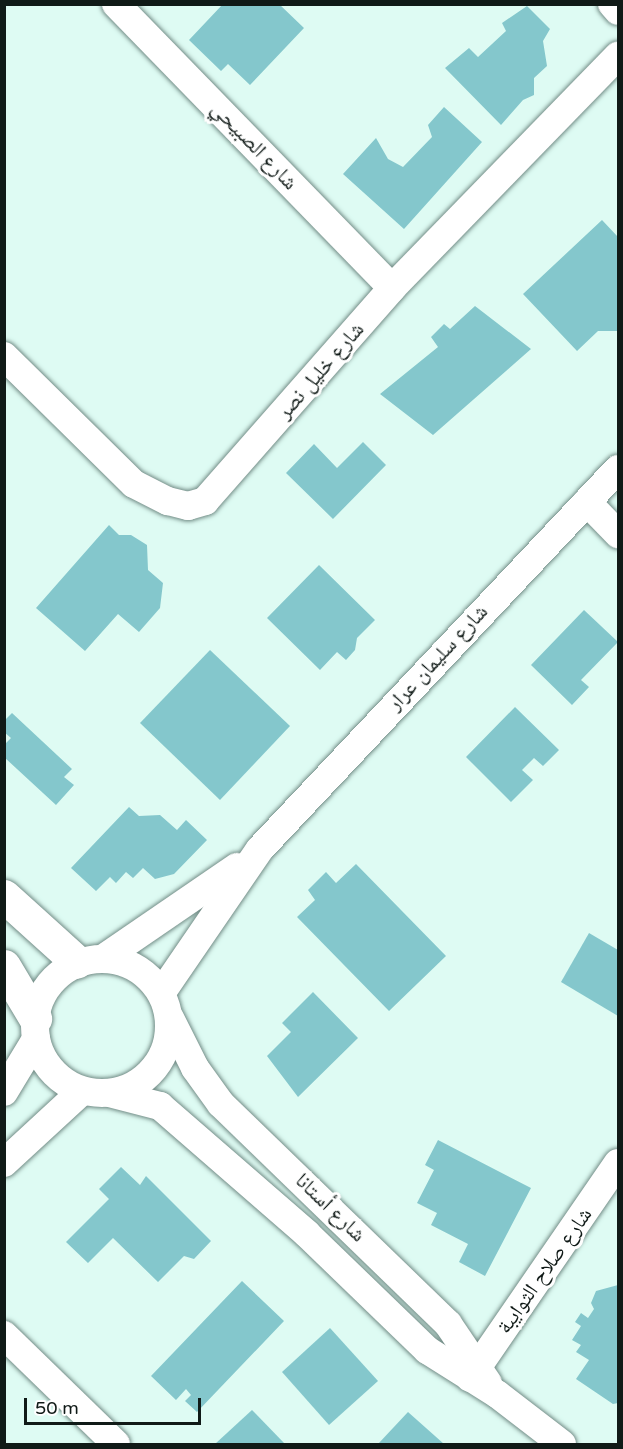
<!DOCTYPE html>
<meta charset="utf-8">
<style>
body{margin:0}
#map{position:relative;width:623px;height:1449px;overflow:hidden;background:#defbf3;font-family:"Varela Round","Noto Naskh Arabic",sans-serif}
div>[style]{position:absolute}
.building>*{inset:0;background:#84c7cc}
.roads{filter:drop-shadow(0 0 2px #738d87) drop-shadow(0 0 2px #738d87)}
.street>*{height:28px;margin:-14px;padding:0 14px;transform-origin:14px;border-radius:14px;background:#fff}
.street>.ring{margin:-14px;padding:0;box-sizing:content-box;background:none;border:28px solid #fff;border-radius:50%}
.secondary>*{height:33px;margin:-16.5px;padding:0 16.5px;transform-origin:16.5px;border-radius:16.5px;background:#fff}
span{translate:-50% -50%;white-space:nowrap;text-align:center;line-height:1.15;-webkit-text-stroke:6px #fff;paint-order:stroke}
.street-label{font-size:21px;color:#101a17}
.frame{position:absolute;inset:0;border:6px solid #101a17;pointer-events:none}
.scale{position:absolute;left:24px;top:1398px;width:177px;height:27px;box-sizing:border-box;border:3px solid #101a17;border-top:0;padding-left:8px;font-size:18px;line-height:21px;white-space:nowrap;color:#101a17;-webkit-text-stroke:4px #fff;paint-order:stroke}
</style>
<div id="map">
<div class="building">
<i style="clip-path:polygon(223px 4px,279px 4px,304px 28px,250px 85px,228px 64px,221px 71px,189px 40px)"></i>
<i style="clip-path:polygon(527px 6px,550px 29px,543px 41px,547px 66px,534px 78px,534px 95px,523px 100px,501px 125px,445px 68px,469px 48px,478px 57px,506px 31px,502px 23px)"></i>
<i style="clip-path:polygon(444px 107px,482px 142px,404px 229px,343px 174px,376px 138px,388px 159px,403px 167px,432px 137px,428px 125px)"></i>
<i style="clip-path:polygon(602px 220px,618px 237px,618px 331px,598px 331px,577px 351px,523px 294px)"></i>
<i style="clip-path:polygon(475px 306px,531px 349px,433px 435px,380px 394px,438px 347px,431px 337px,444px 324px,450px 329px)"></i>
<i style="clip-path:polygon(363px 442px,386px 465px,333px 519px,286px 473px,314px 444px,337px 468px)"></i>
<i style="clip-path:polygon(109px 525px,119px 535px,131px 535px,147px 545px,148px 570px,163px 583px,160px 608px,139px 632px,118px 614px,85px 651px,36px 608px)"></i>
<i style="clip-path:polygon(319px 565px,375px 620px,357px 638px,355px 650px,346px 660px,337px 652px,320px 670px,267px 618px)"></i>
<i style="clip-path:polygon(584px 610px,618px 642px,581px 680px,589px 687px,572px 705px,531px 665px)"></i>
<i style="clip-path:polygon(210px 650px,290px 726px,220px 800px,140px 723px)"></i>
<i style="clip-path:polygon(515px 707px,559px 750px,543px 766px,534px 758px,522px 770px,533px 780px,511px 802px,466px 757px)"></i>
<i style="clip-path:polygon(12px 713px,72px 769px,64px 777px,74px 785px,56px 805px,4px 757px,4px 745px,11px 738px,4px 732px,4px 721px)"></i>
<i style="clip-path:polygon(129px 807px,139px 816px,160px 815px,177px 830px,186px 820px,207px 840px,174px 874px,155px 879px,143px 868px,133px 878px,126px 872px,116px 883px,110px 877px,96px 891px,71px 868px)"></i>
<i style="clip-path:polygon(356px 864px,446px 956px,389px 1011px,297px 917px,315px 900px,308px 890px,326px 872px,336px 883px)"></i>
<i style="clip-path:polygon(589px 933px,618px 950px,618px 1016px,561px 982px)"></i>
<i style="clip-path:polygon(313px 992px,358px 1038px,298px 1097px,267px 1056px,291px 1032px,282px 1023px)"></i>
<i style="clip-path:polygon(438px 1140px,531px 1188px,485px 1276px,459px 1262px,468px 1244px,431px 1225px,437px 1213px,417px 1203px,434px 1170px,425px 1165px)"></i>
<i style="clip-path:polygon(121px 1167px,140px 1185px,146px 1176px,211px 1241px,194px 1259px,184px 1256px,158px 1282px,113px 1238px,88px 1263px,66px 1242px,109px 1199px,99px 1189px)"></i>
<i style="clip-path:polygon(242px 1281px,284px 1321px,197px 1412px,185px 1401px,191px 1395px,186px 1389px,176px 1400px,151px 1376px)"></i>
<i style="clip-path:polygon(618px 1285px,618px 1403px,613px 1404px,576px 1379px,589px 1360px,576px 1352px,581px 1345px,572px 1340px,581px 1326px,575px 1322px,581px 1313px,588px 1318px,594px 1309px,591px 1303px,596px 1291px)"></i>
<i style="clip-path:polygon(330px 1328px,378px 1381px,329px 1425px,282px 1372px)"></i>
<i style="clip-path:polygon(252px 1410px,285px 1444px,215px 1444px)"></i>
<i style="clip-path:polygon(408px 1412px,444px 1444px,378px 1444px)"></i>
</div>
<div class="roads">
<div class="street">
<i style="left:116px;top:4px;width:396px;rotate:45.8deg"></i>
<i style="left:612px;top:4px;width:9px;rotate:49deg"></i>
<i style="left:4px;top:356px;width:182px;rotate:44.6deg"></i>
<i style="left:134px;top:484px;width:38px;rotate:27deg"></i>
<i style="left:168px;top:501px;width:21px;rotate:14deg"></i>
<i style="left:188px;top:506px;width:18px;rotate:-16deg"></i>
<i style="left:205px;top:501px;width:283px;rotate:-48.7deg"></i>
<i style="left:392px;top:288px;width:324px;rotate:-45.8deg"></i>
<i style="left:587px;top:502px;width:45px;rotate:45.9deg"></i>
<i style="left:104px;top:958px;width:161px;rotate:-34.4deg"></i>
<i class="ring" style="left:35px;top:959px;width:106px;height:106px"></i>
<i style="left:162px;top:992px;width:173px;rotate:-55.6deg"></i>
<i style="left:260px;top:849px;width:522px;rotate:-46.71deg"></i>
<i style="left:170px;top:1018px;width:56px;rotate:63.4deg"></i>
<i style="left:195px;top:1068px;width:44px;rotate:54.2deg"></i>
<i style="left:221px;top:1104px;width:316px;rotate:44.1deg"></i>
<i style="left:448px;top:1324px;width:71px;rotate:55.9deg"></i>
<i style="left:4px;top:1092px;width:62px;rotate:-58.9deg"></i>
<i style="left:109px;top:1093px;width:53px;rotate:14.3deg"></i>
<i style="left:160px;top:1106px;width:195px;rotate:41deg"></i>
<i style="left:307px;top:1234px;width:167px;rotate:44deg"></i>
<i style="left:427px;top:1350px;width:83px;rotate:32.2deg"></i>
<i style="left:497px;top:1394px;width:82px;rotate:37.6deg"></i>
<i style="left:4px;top:1163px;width:106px;rotate:-42.7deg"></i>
<i style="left:4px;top:1335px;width:156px;rotate:44.2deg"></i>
<i style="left:470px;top:1378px;width:261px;rotate:-55.5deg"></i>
</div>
<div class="secondary">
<i style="left:4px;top:896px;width:98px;rotate:42.1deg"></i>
<i style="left:4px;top:966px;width:61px;rotate:59.2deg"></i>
</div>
</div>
<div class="street-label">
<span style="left:254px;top:146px;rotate:46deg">شارع الصبيحي</span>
<span style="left:321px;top:371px;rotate:-49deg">شارع خليل نصر</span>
<span style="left:438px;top:658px;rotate:-47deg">شارع سليمان عرار</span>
<span style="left:330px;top:1208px;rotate:44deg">شارع أستانا</span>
<span style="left:545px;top:1271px;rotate:-55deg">شارع صلاح الثوايبة</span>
</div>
<div class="frame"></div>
<div class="scale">50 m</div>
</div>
